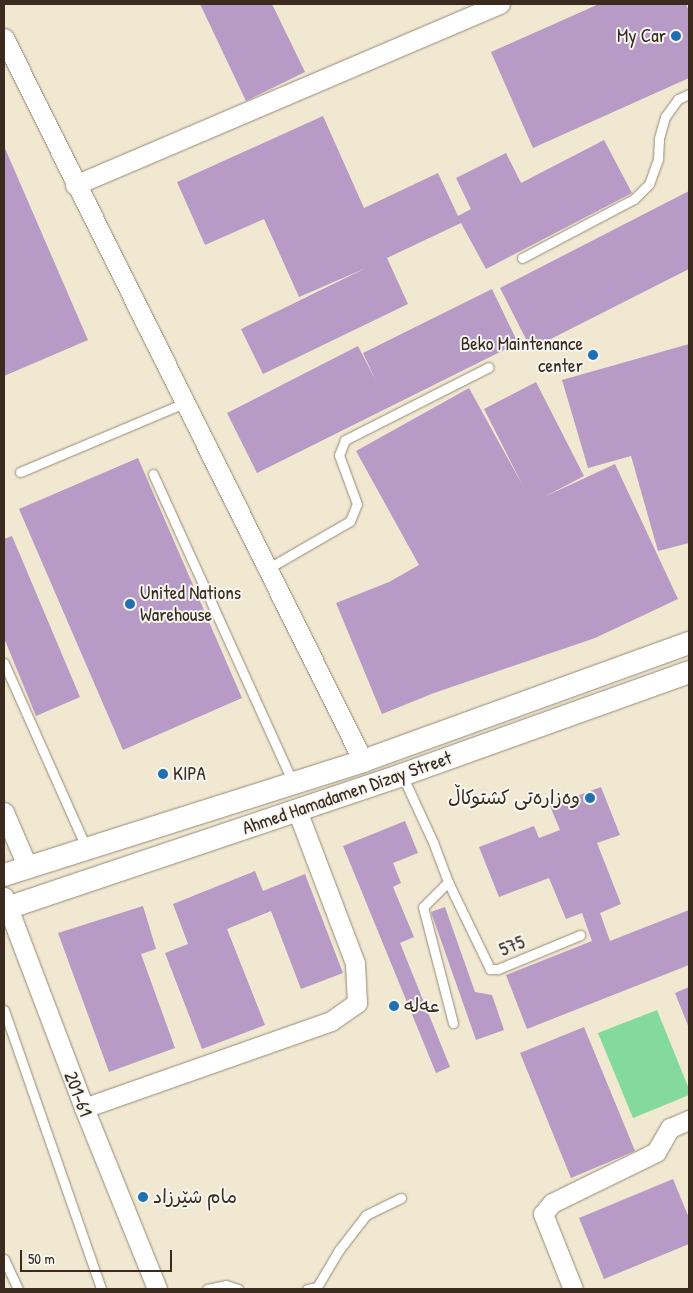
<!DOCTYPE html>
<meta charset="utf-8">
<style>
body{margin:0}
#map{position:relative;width:693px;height:1293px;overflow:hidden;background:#f0e8d1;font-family:"Patrick Hand","Playpen Sans Arabic",sans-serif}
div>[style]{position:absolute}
.green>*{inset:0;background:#84d99c}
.building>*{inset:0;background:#b79bc6}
.roads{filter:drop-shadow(0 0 1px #968978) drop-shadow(0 0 1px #968978)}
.service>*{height:9px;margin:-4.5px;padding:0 4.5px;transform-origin:4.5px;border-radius:4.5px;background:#fff}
.minor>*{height:19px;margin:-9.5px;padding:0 9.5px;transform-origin:9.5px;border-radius:9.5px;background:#fff}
.tertiary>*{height:22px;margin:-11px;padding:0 11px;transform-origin:11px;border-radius:11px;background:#fff}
.dots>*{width:14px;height:14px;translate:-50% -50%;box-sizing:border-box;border:2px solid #f6f6f2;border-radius:50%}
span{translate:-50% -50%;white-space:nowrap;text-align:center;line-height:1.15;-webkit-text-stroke:4px #f6f6f2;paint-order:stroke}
.poi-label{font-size:19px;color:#3b2a1e}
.right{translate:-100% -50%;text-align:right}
.left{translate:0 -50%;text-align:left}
.street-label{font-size:19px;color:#3b2a1e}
.frame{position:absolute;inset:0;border:5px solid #3b2a1e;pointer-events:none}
.scale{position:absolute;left:20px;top:1250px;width:152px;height:22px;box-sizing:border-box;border:2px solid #3b2a1e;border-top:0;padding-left:6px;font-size:15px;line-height:18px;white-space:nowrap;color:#3b2a1e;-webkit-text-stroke:4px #f6f6f2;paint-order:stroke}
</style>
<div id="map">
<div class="green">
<i style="clip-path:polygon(657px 1010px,689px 1089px,689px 1095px,633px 1118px,598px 1033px)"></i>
</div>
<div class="building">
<i style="clip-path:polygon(200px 4px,272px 4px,305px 72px,246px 101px)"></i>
<i style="clip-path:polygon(599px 4px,686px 4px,689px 11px,689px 78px,533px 148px,491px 52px)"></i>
<i style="clip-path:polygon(323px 116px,364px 208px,438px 173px,458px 216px,471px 209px,456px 178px,506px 153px,521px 183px,604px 140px,632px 193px,486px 269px,461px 223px,387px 258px,408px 304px,263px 374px,241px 329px,366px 268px,299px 297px,264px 219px,205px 245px,177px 182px)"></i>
<i style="clip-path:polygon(4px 146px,88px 340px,4px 376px)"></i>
<i style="clip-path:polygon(689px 191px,689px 269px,531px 349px,500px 288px)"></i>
<i style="clip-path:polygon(492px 289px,518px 343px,257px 473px,227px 413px,358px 346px,376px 381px,363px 353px)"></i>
<i style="clip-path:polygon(689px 344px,689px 543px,658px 551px,631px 456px,588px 468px,562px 380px)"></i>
<i style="clip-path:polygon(536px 382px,584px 476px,544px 497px,615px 464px,678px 599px,595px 638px,434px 693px,382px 714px,336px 603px,389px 582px,419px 565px,356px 451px,469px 388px,523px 486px,484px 409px)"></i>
<i style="clip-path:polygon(138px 458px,242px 698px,123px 750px,19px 509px)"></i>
<i style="clip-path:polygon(12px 536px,80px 697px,36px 716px,4px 638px,4px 539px)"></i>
<i style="clip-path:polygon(601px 787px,620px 835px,597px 843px,621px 904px,600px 913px,610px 941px,689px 910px,689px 965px,527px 1029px,506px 975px,592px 941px,582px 913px,566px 919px,549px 878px,499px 897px,479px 847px,534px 826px,539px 838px,560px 830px,550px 806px)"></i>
<i style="clip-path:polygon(405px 821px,418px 853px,393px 863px,401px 883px,393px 887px,414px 937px,400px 943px,450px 1067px,436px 1073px,343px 846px)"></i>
<i style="clip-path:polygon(255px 871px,263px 891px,305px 874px,343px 973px,301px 989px,271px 911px,227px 929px,265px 1025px,202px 1049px,165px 953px,188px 944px,173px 904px)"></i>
<i style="clip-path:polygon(143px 906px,156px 949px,141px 954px,175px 1048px,109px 1072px,58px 933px)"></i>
<i style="clip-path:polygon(445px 907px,475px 992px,492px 995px,504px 1030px,476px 1040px,431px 912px)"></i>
<i style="clip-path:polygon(689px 987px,689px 1028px,675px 993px)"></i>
<i style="clip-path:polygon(584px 1027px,635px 1151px,571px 1178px,520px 1053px)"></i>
<i style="clip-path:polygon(673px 1179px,689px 1218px,689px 1244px,604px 1279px,579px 1218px)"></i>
</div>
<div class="roads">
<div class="service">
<i style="left:522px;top:258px;width:127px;rotate:-27.8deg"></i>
<i style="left:634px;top:199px;width:21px;rotate:-45deg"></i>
<i style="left:649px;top:184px;width:27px;rotate:-70deg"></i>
<i style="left:658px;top:159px;width:21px;rotate:-87deg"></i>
<i style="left:659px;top:138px;width:22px;rotate:-74deg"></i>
<i style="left:665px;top:117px;width:22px;rotate:-54deg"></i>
<i style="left:678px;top:99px;width:12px;rotate:-24deg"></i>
<i style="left:20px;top:472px;width:178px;rotate:-22.8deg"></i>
<i style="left:153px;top:474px;width:339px;rotate:65.6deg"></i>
<i style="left:267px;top:569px;width:96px;rotate:-30deg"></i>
<i style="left:350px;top:521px;width:18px;rotate:-68deg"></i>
<i style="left:357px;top:504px;width:52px;rotate:-110.2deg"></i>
<i style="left:339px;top:455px;width:16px;rotate:-68deg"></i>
<i style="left:345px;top:440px;width:161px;rotate:-26.9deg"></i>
<i style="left:4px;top:663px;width:204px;rotate:66deg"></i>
<i style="left:402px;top:775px;width:74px;rotate:65.2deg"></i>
<i style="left:433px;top:842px;width:43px;rotate:69.4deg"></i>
<i style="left:448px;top:882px;width:35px;rotate:135deg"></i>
<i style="left:423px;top:907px;width:120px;rotate:75.5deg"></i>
<i style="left:448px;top:882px;width:97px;rotate:64.2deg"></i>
<i style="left:490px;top:969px;width:8px"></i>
<i style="left:498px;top:969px;width:89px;rotate:-22.5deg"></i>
<i style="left:4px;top:1010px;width:295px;rotate:70.8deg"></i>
<i style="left:4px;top:1259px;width:33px;rotate:65deg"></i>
<i style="left:207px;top:1289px;width:19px;rotate:-12deg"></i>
<i style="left:226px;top:1285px;width:13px;rotate:18deg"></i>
<i style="left:307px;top:1289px;width:10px;rotate:-11deg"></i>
<i style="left:317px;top:1287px;width:43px;rotate:-59.3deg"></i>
<i style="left:339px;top:1250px;width:44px;rotate:-52.4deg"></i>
<i style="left:366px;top:1215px;width:39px;rotate:-26deg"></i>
</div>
<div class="minor">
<i style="left:4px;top:38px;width:807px;rotate:63.59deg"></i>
<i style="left:75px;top:185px;width:462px;rotate:-23.1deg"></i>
<i style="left:4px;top:812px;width:61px;rotate:66.8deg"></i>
<i style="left:4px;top:897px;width:226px;rotate:69.2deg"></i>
<i style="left:84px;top:1108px;width:195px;rotate:68deg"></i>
<i style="left:84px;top:1108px;width:262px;rotate:-19.4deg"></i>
<i style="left:331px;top:1021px;width:32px;rotate:-35deg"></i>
<i style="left:357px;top:1003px;width:40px;rotate:-92.9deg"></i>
<i style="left:355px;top:963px;width:164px;rotate:-110.8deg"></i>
<i style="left:573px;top:1289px;width:81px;rotate:-111.8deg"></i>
<i style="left:543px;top:1214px;width:14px;rotate:-51deg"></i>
<i style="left:552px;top:1203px;width:116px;rotate:-26.1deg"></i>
<i style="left:656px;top:1152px;width:28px;rotate:-60deg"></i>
<i style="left:670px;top:1128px;width:21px;rotate:-23deg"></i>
</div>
<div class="tertiary">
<i style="left:4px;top:875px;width:377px;rotate:-17.6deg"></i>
<i style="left:363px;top:761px;width:347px;rotate:-19.9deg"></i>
<i style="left:4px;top:909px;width:420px;rotate:-18.6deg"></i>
<i style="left:402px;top:775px;width:305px;rotate:-19.7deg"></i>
</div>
</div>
<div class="dots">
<i style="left:676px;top:36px;background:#1f6fb2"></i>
<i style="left:593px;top:355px;background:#1f6fb2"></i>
<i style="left:130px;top:604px;background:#1f6fb2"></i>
<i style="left:163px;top:774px;background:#1f6fb2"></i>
<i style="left:590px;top:798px;background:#1f6fb2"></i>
<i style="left:394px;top:1006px;background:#1f6fb2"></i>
<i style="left:143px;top:1197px;background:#1f6fb2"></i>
</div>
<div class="poi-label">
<span class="right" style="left:666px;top:36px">My Car</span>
<span class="right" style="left:583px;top:355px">Beko Maintenance<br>center</span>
<span class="left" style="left:140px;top:604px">United Nations<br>Warehouse</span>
<span class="left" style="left:173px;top:774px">KIPA</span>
<span class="right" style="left:580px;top:798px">وەزارەتی کشتوکاڵ</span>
<span class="left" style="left:404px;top:1006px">عەلە</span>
<span class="left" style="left:153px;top:1197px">مام شێرزاد</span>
</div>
<div class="street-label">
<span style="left:347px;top:793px;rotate:-19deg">Ahmed Hamadamen Dizay Street</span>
<span style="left:512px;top:946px;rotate:-22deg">575</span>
<span style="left:78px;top:1094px;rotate:69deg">201-61</span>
</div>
<div class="frame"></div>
<div class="scale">50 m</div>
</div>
